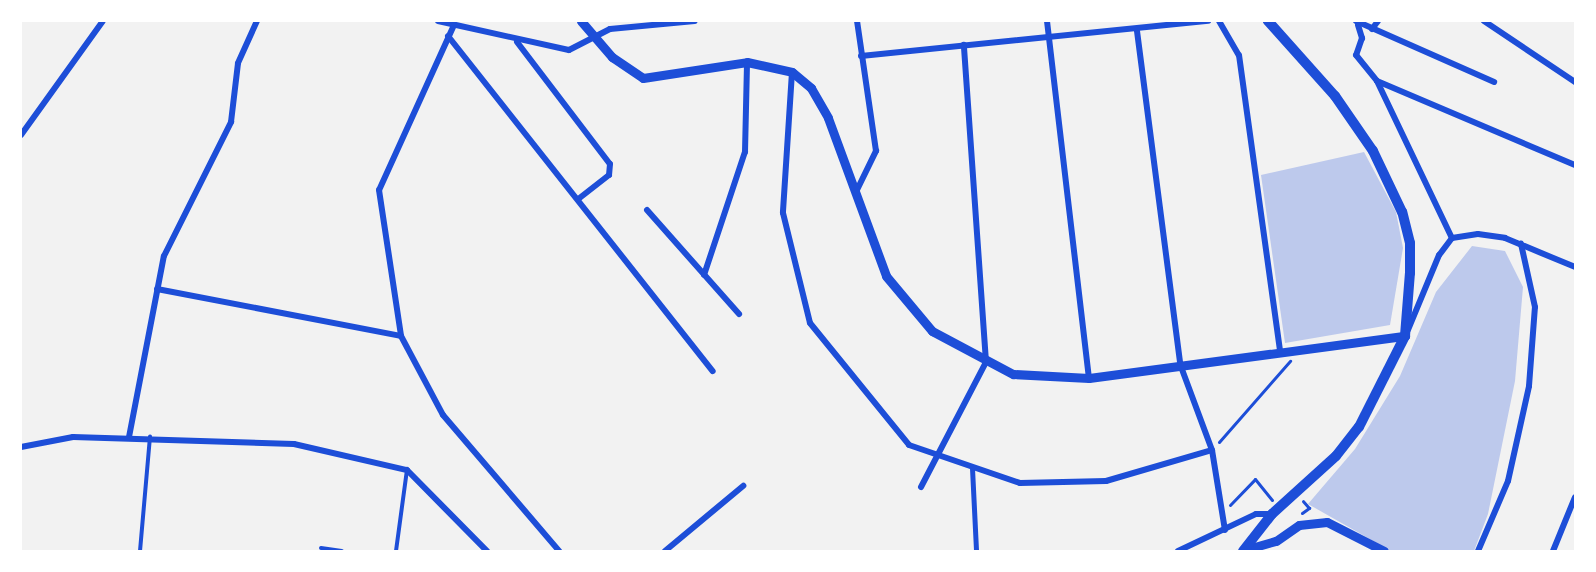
<!DOCTYPE html>
<style>
body{margin:0}
#map{position:relative;width:1596px;height:572px;overflow:hidden;background:#f2f2f2;font-family:"Fira Sans",sans-serif}
div>[style]{position:absolute}
.building>*{inset:0;background:#bdc9ec}
.path>*{height:3px;margin:-1.5px;padding:0 1.5px;transform-origin:1.5px;border-radius:1.5px;background:#1d4ed8}
.service>*{height:4px;margin:-2px;padding:0 2px;transform-origin:2px;border-radius:2px;background:#1d4ed8}
.pedestrian>*{height:5px;margin:-2.5px;padding:0 2.5px;transform-origin:2.5px;border-radius:2.5px;background:#1d4ed8}
.minor>*{height:6px;margin:-3px;padding:0 3px;transform-origin:3px;border-radius:3px;background:#1d4ed8}
.tertiary>*{height:9px;margin:-4.5px;padding:0 4.5px;transform-origin:4.5px;border-radius:4.5px;background:#1d4ed8}
.secondary>*{height:10px;margin:-5px;padding:0 5px;transform-origin:5px;border-radius:5px;background:#1d4ed8}
span{translate:-50% -50%;white-space:nowrap;text-align:center;line-height:1.15;-webkit-text-stroke:4.5px #fff;paint-order:stroke}
.frame{position:absolute;inset:0;border:22px solid #fff;pointer-events:none}
</style>
<div id="map">
<div class="building">
<i style="clip-path:polygon(1364px 152px,1396px 212px,1403px 248px,1390px 325px,1285px 343px,1261px 175px)"></i>
<i style="clip-path:polygon(1472px 246px,1505px 251px,1523px 287px,1515px 381px,1488px 514px,1474px 551px,1391px 551px,1308px 504px,1355px 449px,1400px 376px,1436px 292px)"></i>
</div>
<div class="path">
<i style="left:1219px;top:442px;width:108px;rotate:-48.8deg"></i>
<i style="left:1230px;top:505px;width:36px;rotate:-46deg"></i>
<i style="left:1255px;top:479px;width:27px;rotate:51deg"></i>
<i style="left:1302px;top:513px;width:9px;rotate:-36deg"></i>
<i style="left:1309px;top:508px;width:9px;rotate:-131deg"></i>
</div>
<div class="service">
<i style="left:321px;top:548px;width:21px;rotate:8deg"></i>
<i style="left:140px;top:551px;width:115px;rotate:-85deg"></i>
<i style="left:396px;top:551px;width:82px;rotate:-82.3deg"></i>
</div>
<div class="pedestrian">
<i style="left:972px;top:468px;width:83px;rotate:87.2deg"></i>
</div>
<div class="minor">
<i style="left:438px;top:21px;width:134px;rotate:12.5deg"></i>
<i style="left:569px;top:50px;width:46px;rotate:-27.1deg"></i>
<i style="left:610px;top:29px;width:85px;rotate:-5.4deg"></i>
<i style="left:1047px;top:21px;width:359px;rotate:83.3deg"></i>
<i style="left:1219px;top:21px;width:39px;rotate:60deg"></i>
<i style="left:1239px;top:55px;width:299px;rotate:82.1deg"></i>
<i style="left:1356px;top:21px;width:151px;rotate:23.8deg"></i>
<i style="left:1484px;top:21px;width:110px;rotate:33.8deg"></i>
<i style="left:454px;top:25px;width:181px;rotate:114.4deg"></i>
<i style="left:379px;top:190px;width:148px;rotate:81.4deg"></i>
<i style="left:401px;top:336px;width:89px;rotate:62deg"></i>
<i style="left:443px;top:415px;width:179px;rotate:49.5deg"></i>
<i style="left:1358px;top:25px;width:14px;rotate:73deg"></i>
<i style="left:1362px;top:38px;width:18px;rotate:109deg"></i>
<i style="left:1356px;top:55px;width:33px;rotate:51deg"></i>
<i style="left:1377px;top:81px;width:215px;rotate:23deg"></i>
<i style="left:1372px;top:29px;width:10px;rotate:-53deg"></i>
<i style="left:1137px;top:31px;width:336px;rotate:82.6deg"></i>
<i style="left:1180px;top:364px;width:92px;rotate:69.6deg"></i>
<i style="left:1212px;top:450px;width:81px;rotate:80.8deg"></i>
<i style="left:448px;top:36px;width:427px;rotate:51.7deg"></i>
<i style="left:517px;top:42px;width:153px;rotate:52.7deg"></i>
<i style="left:610px;top:164px;width:11px;rotate:95deg"></i>
<i style="left:609px;top:175px;width:39px;rotate:142deg"></i>
<i style="left:861px;top:56px;width:349px;rotate:-5.8deg"></i>
<i style="left:792px;top:72px;width:141px;rotate:93.7deg"></i>
<i style="left:783px;top:213px;width:113px;rotate:76.2deg"></i>
<i style="left:810px;top:323px;width:157px;rotate:50.9deg"></i>
<i style="left:909px;top:445px;width:117px;rotate:18.9deg"></i>
<i style="left:1020px;top:483px;width:86px;rotate:-1.3deg"></i>
<i style="left:1106px;top:481px;width:110px;rotate:-16.3deg"></i>
<i style="left:1377px;top:81px;width:174px;rotate:64.5deg"></i>
<i style="left:1452px;top:238px;width:21px;rotate:127deg"></i>
<i style="left:1439px;top:255px;width:81px;rotate:112.5deg"></i>
<i style="left:21px;top:135px;width:140px;rotate:-54.3deg"></i>
<i style="left:856px;top:192px;width:46px;rotate:-64deg"></i>
<i style="left:876px;top:151px;width:131px;rotate:-98.3deg"></i>
<i style="left:647px;top:210px;width:139px;rotate:48.5deg"></i>
<i style="left:1452px;top:238px;width:26px;rotate:-9deg"></i>
<i style="left:1478px;top:234px;width:27px;rotate:8deg"></i>
<i style="left:1505px;top:238px;width:76px;rotate:22.5deg"></i>
<i style="left:704px;top:275px;width:130px;rotate:-71.6deg"></i>
<i style="left:745px;top:152px;width:90px;rotate:-88.7deg"></i>
<i style="left:157px;top:289px;width:248px;rotate:10.9deg"></i>
<i style="left:129px;top:437px;width:184px;rotate:-79.1deg"></i>
<i style="left:164px;top:256px;width:150px;rotate:-63.4deg"></i>
<i style="left:231px;top:122px;width:59px;rotate:-83.2deg"></i>
<i style="left:238px;top:63px;width:46px;rotate:-65.7deg"></i>
<i style="left:21px;top:447px;width:53px;rotate:-10.9deg"></i>
<i style="left:73px;top:437px;width:221px;rotate:1.8deg"></i>
<i style="left:294px;top:444px;width:116px;rotate:13deg"></i>
<i style="left:407px;top:470px;width:114px;rotate:45.4deg"></i>
<i style="left:921px;top:487px;width:141px;rotate:-62.5deg"></i>
<i style="left:986px;top:362px;width:318px;rotate:-94deg"></i>
<i style="left:665px;top:551px;width:102px;rotate:-39.8deg"></i>
<i style="left:1178px;top:551px;width:86px;rotate:-25.4deg"></i>
<i style="left:1256px;top:514px;width:16px"></i>
<i style="left:1478px;top:551px;width:76px;rotate:-66.8deg"></i>
<i style="left:1508px;top:481px;width:97px;rotate:-77.5deg"></i>
<i style="left:1529px;top:386px;width:79px;rotate:-85.7deg"></i>
<i style="left:1535px;top:307px;width:65px;rotate:-102.5deg"></i>
<i style="left:1553px;top:551px;width:58px;rotate:-67.8deg"></i>
</div>
<div class="tertiary">
<i style="left:581px;top:21px;width:48px;rotate:49.3deg"></i>
<i style="left:612px;top:57px;width:37px;rotate:34deg"></i>
<i style="left:643px;top:78px;width:105px;rotate:-8.7deg"></i>
<i style="left:747px;top:62px;width:46px;rotate:12.5deg"></i>
<i style="left:792px;top:72px;width:25px;rotate:40deg"></i>
<i style="left:811px;top:88px;width:34px;rotate:60deg"></i>
<i style="left:828px;top:118px;width:168px;rotate:69.8deg"></i>
<i style="left:886px;top:276px;width:72px;rotate:50.1deg"></i>
<i style="left:932px;top:331px;width:92px;rotate:28deg"></i>
<i style="left:1013px;top:374px;width:76px;rotate:3deg"></i>
<i style="left:1089px;top:378px;width:319px;rotate:-7.6deg"></i>
<i style="left:1244px;top:550px;width:33px;rotate:-16deg"></i>
<i style="left:1276px;top:541px;width:28px;rotate:-35deg"></i>
<i style="left:1299px;top:525px;width:28px;rotate:-6deg"></i>
<i style="left:1327px;top:522px;width:64px;rotate:27deg"></i>
</div>
<div class="secondary">
<i style="left:1243px;top:551px;width:47px;rotate:-51.9deg"></i>
<i style="left:1272px;top:514px;width:86px;rotate:-42.2deg"></i>
<i style="left:1336px;top:456px;width:37px;rotate:-52deg"></i>
<i style="left:1359px;top:427px;width:102px;rotate:-63.2deg"></i>
<i style="left:1405px;top:336px;width:63px;rotate:-85.5deg"></i>
<i style="left:1410px;top:273px;width:30px;rotate:-90deg"></i>
<i style="left:1410px;top:243px;width:32px;rotate:-104deg"></i>
<i style="left:1402px;top:212px;width:68px;rotate:-115.4deg"></i>
<i style="left:1373px;top:151px;width:67px;rotate:-124.6deg"></i>
<i style="left:1335px;top:96px;width:101px;rotate:-131.8deg"></i>
</div>
<div class="frame"></div>
</div>
